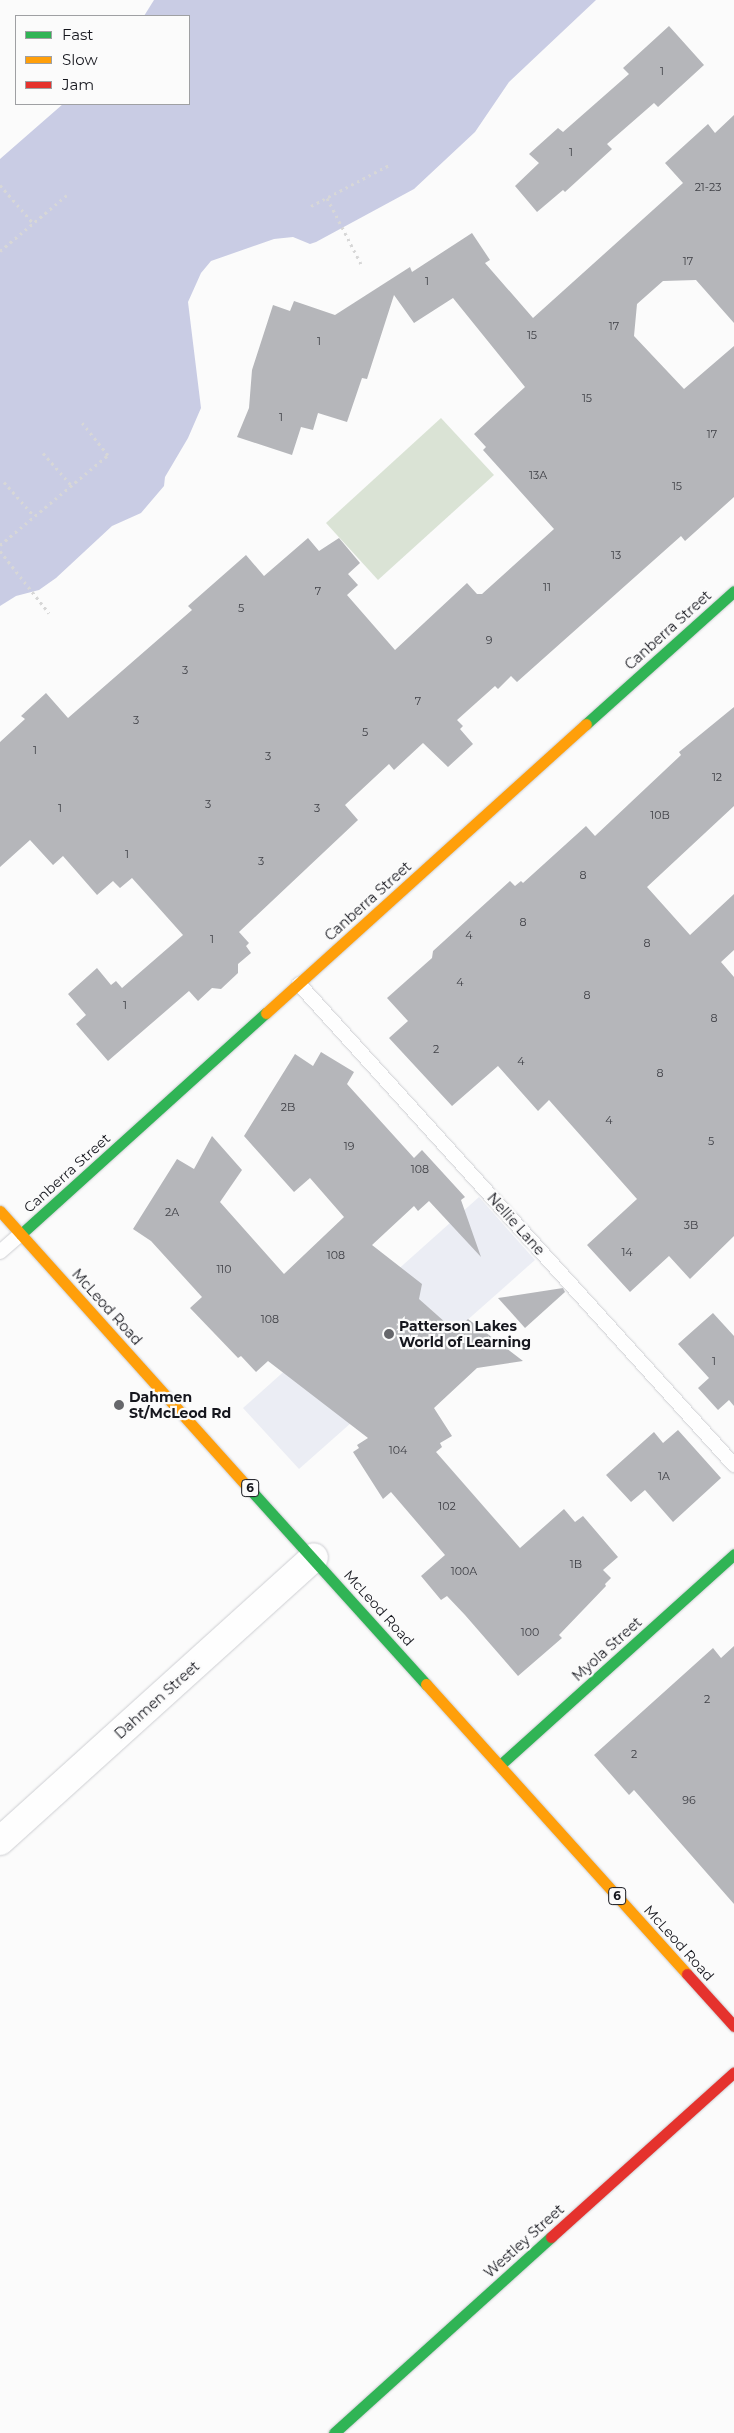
<!DOCTYPE html>
<style>
body{margin:0}
#map{position:relative;width:734px;height:2433px;overflow:hidden;background:#fbfbfb;font-family:Montserrat,sans-serif}
div>[style]{position:absolute}
.built>*{inset:0;background:#ebedf4}
.green>*{inset:0;background:#dae3d5}
.water>*{inset:0;background:#c9cce4}
.building>*{inset:0;background:#b5b6ba}
.path>*{height:3px;margin-top:-1.5px;transform-origin:0;background:repeating-linear-gradient(90deg,#d7d7d7 0 2.5px,transparent 0 6.5px)}
.roads{filter:drop-shadow(0 0 1px #cdced2) drop-shadow(0 0 1px #cdced2)}
.lane>*{height:14px;margin:-7px;padding:0 7px;transform-origin:7px;border-radius:7px;background:#fefefe}
.street>*{height:28px;margin:-14px;padding:0 14px;transform-origin:14px;border-radius:14px;background:#fefefe}
.fast>*{height:11px;margin:-5.5px;padding:0 5.5px;transform-origin:5.5px;border-radius:5.5px;background:#30b455}
.slow>*{height:11px;margin:-5.5px;padding:0 5.5px;transform-origin:5.5px;border-radius:5.5px;background:#ff9f0a}
.jam>*{height:11px;margin:-5.5px;padding:0 5.5px;transform-origin:5.5px;border-radius:5.5px;background:#e5322d}
.dots>*{width:14px;height:14px;translate:-50% -50%;box-sizing:border-box;border:2px solid #fbfbfb;border-radius:50%}
span{translate:-50% -50%;white-space:nowrap;text-align:center;line-height:1.15;-webkit-text-stroke:4.5px #fbfbfb;paint-order:stroke}
.number-label{font-size:11px;color:#3e3f45}
.number-label span{-webkit-text-stroke-width:0}
.shield-label span{padding:1px 4px;background:#fbfbfb;border:1px solid;border-radius:4px;-webkit-text-stroke-width:0}
.shield-label{font-size:12px;color:#16171e;font-weight:700}
.street-label{font-size:14px;color:#16171e}
.poi-label{font-size:14px;color:#16171e;font-weight:700}
.left{translate:0 -50%;text-align:left}
.legend{position:absolute;left:15px;top:15px;width:175px;height:90px;box-sizing:border-box;background:#fbfbfb;border:1px solid #9fa0a3;margin:0;padding:6px 9px;list-style:none;font-size:15px;color:#16171e}
.legend li{display:flex;align-items:center;gap:10px;height:25px}
.legend b{width:25px;border:1px solid #9fa0a3}
</style>
<div id="map">
<div class="built">
<i style="clip-path:polygon(479px 1197px,535px 1260px,299px 1469px,243px 1408px)"></i>
</div>
<div class="green">
<i style="clip-path:polygon(441px 418px,494px 475px,378px 580px,326px 523px)"></i>
</div>
<div class="water">
<i style="clip-path:polygon(154px 0,596px 0,509px 82px,475px 132px,414px 189px,316px 242px,310px 244px,293px 237px,274px 239px,211px 261px,201px 273px,188px 302px,201px 408px,188px 438px,165px 477px,164px 486px,141px 513px,112px 526px,56px 578px,39px 590px,16px 596px,0 606px,0 159px,63px 104px,189px 104px,189px 16px,144px 16px)"></i>
</div>
<div class="building">
<i style="clip-path:polygon(669px 26px,704px 65px,658px 107px,654px 103px,607px 144px,612px 149px,565px 192px,563px 190px,537px 212px,515px 186px,539px 163px,529px 154px,558px 128px,563px 132px,629px 74px,623px 68px)"></i>
<i style="clip-path:polygon(734px 115px,734px 323px,696px 280px,663px 281px,637px 304px,634px 336px,684px 389px,734px 346px,734px 497px,685px 541px,681px 536px,517px 682px,511px 676px,498px 689px,495px 686px,457px 720px,463px 726px,460px 729px,473px 744px,448px 767px,423px 743px,394px 770px,389px 764px,345px 805px,358px 820px,239px 932px,249px 943px,246px 946px,251px 953px,238px 964px,238px 973px,221px 989px,212px 988px,198px 1001px,189px 991px,108px 1061px,76px 1024px,86px 1015px,68px 994px,97px 968px,111px 985px,116px 981px,122px 988px,183px 935px,132px 878px,120px 888px,113px 881px,97px 895px,63px 856px,53px 865px,30px 840px,0 867px,0 742px,25px 719px,21px 716px,46px 693px,68px 718px,192px 610px,188px 606px,246px 555px,264px 576px,308px 538px,319px 551px,339px 538px,360px 563px,348px 574px,358px 585px,347px 595px,395px 650px,467px 583px,477px 594px,482px 594px,554px 529px,483px 450px,486px 447px,474px 434px,525px 387px,453px 298px,414px 323px,394px 295px,367px 379px,362px 378px,347px 422px,318px 413px,313px 430px,301px 427px,292px 455px,237px 437px,249px 408px,252px 370px,273px 305px,290px 311px,294px 301px,335px 315px,410px 267px,412px 272px,472px 233px,490px 260px,485px 263px,533px 318px,683px 183px,665px 163px,708px 124px,715px 133px)"></i>
<i style="clip-path:polygon(734px 707px,734px 806px,647px 887px,690px 935px,734px 894px,734px 950px,721px 962px,734px 977px,734px 1236px,690px 1279px,669px 1256px,630px 1292px,587px 1245px,637px 1199px,549px 1100px,538px 1111px,498px 1066px,452px 1106px,389px 1038px,408px 1021px,387px 998px,432px 958px,433px 951px,510px 881px,515px 886px,521px 881px,523px 883px,586px 826px,595px 836px,681px 755px,679px 752px)"></i>
<i style="clip-path:polygon(321px 1052px,354px 1072px,347px 1084px,414px 1158px,422px 1150px,465px 1197px,461px 1200px,481px 1257px,429px 1201px,418px 1211px,414px 1206px,372px 1245px,422px 1284px,419px 1299px,455px 1331px,468px 1319px,523px 1361px,477px 1368px,434px 1408px,452px 1436px,440px 1443px,442px 1447px,436px 1452px,520px 1548px,564px 1509px,575px 1522px,583px 1516px,618px 1557px,603px 1570px,611px 1578px,605px 1584px,606px 1586px,559px 1635px,562px 1638px,518px 1676px,465px 1615px,447px 1596px,441px 1600px,421px 1576px,445px 1555px,391px 1492px,383px 1499px,353px 1452px,359px 1448px,357px 1445px,368px 1438px,268px 1361px,256px 1372px,241px 1356px,238px 1358px,190px 1308px,202px 1297px,151px 1241px,133px 1229px,177px 1159px,194px 1169px,212px 1136px,242px 1170px,220px 1202px,284px 1274px,344px 1217px,310px 1178px,294px 1192px,244px 1136px,295px 1054px,313px 1066px)"></i>
<i style="clip-path:polygon(563px 1288px,565px 1292px,525px 1328px,498px 1298px)"></i>
<i style="clip-path:polygon(713px 1313px,734px 1336px,734px 1406px,729px 1400px,718px 1410px,698px 1388px,709px 1378px,678px 1344px)"></i>
<i style="clip-path:polygon(678px 1430px,721px 1478px,673px 1522px,645px 1490px,631px 1502px,606px 1475px,654px 1432px,663px 1443px)"></i>
<i style="clip-path:polygon(734px 1646px,734px 1904px,634px 1790px,629px 1795px,594px 1755px,713px 1648px,721px 1658px)"></i>
</div>
<div class="path">
<i style="left:0;top:185px;width:50px;rotate:49deg"></i>
<i style="left:327px;top:198px;width:74px;rotate:62.7deg"></i>
<i style="left:311px;top:206px;width:88px;rotate:-27.7deg"></i>
<i style="left:0;top:251px;width:87px;rotate:-39.9deg"></i>
<i style="left:43px;top:453px;width:43px;rotate:48.8deg"></i>
<i style="left:4px;top:482px;width:45px;rotate:48.6deg"></i>
<i style="left:0;top:545px;width:141px;rotate:-39.8deg"></i>
<i style="left:108px;top:455px;width:45px;rotate:-128.7deg"></i>
<i style="left:0;top:551px;width:79px;rotate:51.7deg"></i>
</div>
<div class="roads">
<div class="lane">
<i style="left:299px;top:984px;width:649px;rotate:47.87deg"></i>
<i style="left:0;top:1252px;width:28px;rotate:-41deg"></i>
</div>
<div class="street">
<i style="left:0;top:1841px;width:423px;rotate:-42.1deg"></i>
</div>
<div class="fast">
<i style="left:586px;top:724px;width:199px;rotate:-41.9deg"></i>
<i style="left:21px;top:1234px;width:330px;rotate:-42.1deg"></i>
<i style="left:247px;top:1486px;width:267px;rotate:47.9deg"></i>
<i style="left:500px;top:1765px;width:315px;rotate:-42deg"></i>
<i style="left:334px;top:2433px;width:292px;rotate:-42.1deg"></i>
</div>
<div class="slow">
<i style="left:266px;top:1013px;width:431px;rotate:-42.1deg"></i>
<i style="left:0;top:1211px;width:370px;rotate:48.1deg"></i>
<i style="left:426px;top:1684px;width:390px;rotate:48deg"></i>
</div>
<div class="jam">
<i style="left:687px;top:1974px;width:70px;rotate:47.9deg"></i>
<i style="left:551px;top:2237px;width:246px;rotate:-42deg"></i>
</div>
</div>
<div class="dots">
<i style="left:389px;top:1334px;background:#66676b"></i>
<i style="left:119px;top:1405px;background:#66676b"></i>
</div>
<div class="number-label">
<span style="left:662px;top:71px">1</span>
<span style="left:571px;top:152px">1</span>
<span style="left:708px;top:187px">21-23</span>
<span style="left:688px;top:261px">17</span>
<span style="left:427px;top:281px">1</span>
<span style="left:614px;top:326px">17</span>
<span style="left:532px;top:335px">15</span>
<span style="left:319px;top:341px">1</span>
<span style="left:587px;top:398px">15</span>
<span style="left:281px;top:417px">1</span>
<span style="left:712px;top:434px">17</span>
<span style="left:538px;top:475px">13A</span>
<span style="left:677px;top:486px">15</span>
<span style="left:616px;top:555px">13</span>
<span style="left:547px;top:587px">11</span>
<span style="left:318px;top:591px">7</span>
<span style="left:241px;top:608px">5</span>
<span style="left:489px;top:640px">9</span>
<span style="left:185px;top:670px">3</span>
<span style="left:418px;top:701px">7</span>
<span style="left:136px;top:720px">3</span>
<span style="left:365px;top:732px">5</span>
<span style="left:35px;top:750px">1</span>
<span style="left:268px;top:756px">3</span>
<span style="left:717px;top:777px">12</span>
<span style="left:208px;top:804px">3</span>
<span style="left:60px;top:808px">1</span>
<span style="left:317px;top:808px">3</span>
<span style="left:660px;top:815px">10B</span>
<span style="left:127px;top:854px">1</span>
<span style="left:261px;top:861px">3</span>
<span style="left:583px;top:875px">8</span>
<span style="left:523px;top:922px">8</span>
<span style="left:469px;top:935px">4</span>
<span style="left:212px;top:939px">1</span>
<span style="left:647px;top:943px">8</span>
<span style="left:460px;top:982px">4</span>
<span style="left:587px;top:995px">8</span>
<span style="left:125px;top:1005px">1</span>
<span style="left:714px;top:1018px">8</span>
<span style="left:436px;top:1049px">2</span>
<span style="left:521px;top:1061px">4</span>
<span style="left:660px;top:1073px">8</span>
<span style="left:288px;top:1107px">2B</span>
<span style="left:609px;top:1120px">4</span>
<span style="left:711px;top:1141px">5</span>
<span style="left:349px;top:1146px">19</span>
<span style="left:420px;top:1169px">108</span>
<span style="left:172px;top:1212px">2A</span>
<span style="left:691px;top:1225px">3B</span>
<span style="left:627px;top:1252px">14</span>
<span style="left:336px;top:1255px">108</span>
<span style="left:224px;top:1269px">110</span>
<span style="left:270px;top:1319px">108</span>
<span style="left:714px;top:1361px">1</span>
<span style="left:398px;top:1450px">104</span>
<span style="left:664px;top:1476px">1A</span>
<span style="left:447px;top:1506px">102</span>
<span style="left:576px;top:1564px">1B</span>
<span style="left:464px;top:1571px">100A</span>
<span style="left:530px;top:1632px">100</span>
<span style="left:707px;top:1699px">2</span>
<span style="left:634px;top:1754px">2</span>
<span style="left:689px;top:1800px">96</span>
</div>
<div class="shield-label">
<span style="left:250px;top:1488px">6</span>
<span style="left:617px;top:1896px">6</span>
</div>
<div class="street-label">
<span style="left:668px;top:630px;rotate:-42deg">Canberra Street</span>
<span style="left:368px;top:901px;rotate:-42deg">Canberra Street</span>
<span style="left:67px;top:1173px;rotate:-42deg">Canberra Street</span>
<span style="left:516px;top:1224px;rotate:48deg">Nellie Lane</span>
<span style="left:107px;top:1307px;rotate:48deg">McLeod Road</span>
<span style="left:379px;top:1608px;rotate:48deg">McLeod Road</span>
<span style="left:607px;top:1649px;rotate:-42deg">Myola Street</span>
<span style="left:157px;top:1700px;rotate:-42deg">Dahmen Street</span>
<span style="left:679px;top:1943px;rotate:48deg">McLeod Road</span>
<span style="left:524px;top:2241px;rotate:-42deg">Westley Street</span>
</div>
<div class="poi-label">
<span class="left" style="left:399px;top:1334px">Patterson Lakes<br>World of Learning</span>
<span class="left" style="left:129px;top:1405px">Dahmen<br>St/McLeod Rd</span>
</div>
<ul class="legend">
<li><b style="height:6px;background:#30b455"></b>Fast</li>
<li><b style="height:6px;background:#ff9f0a"></b>Slow</li>
<li><b style="height:6px;background:#e5322d"></b>Jam</li>
</ul>
</div>
